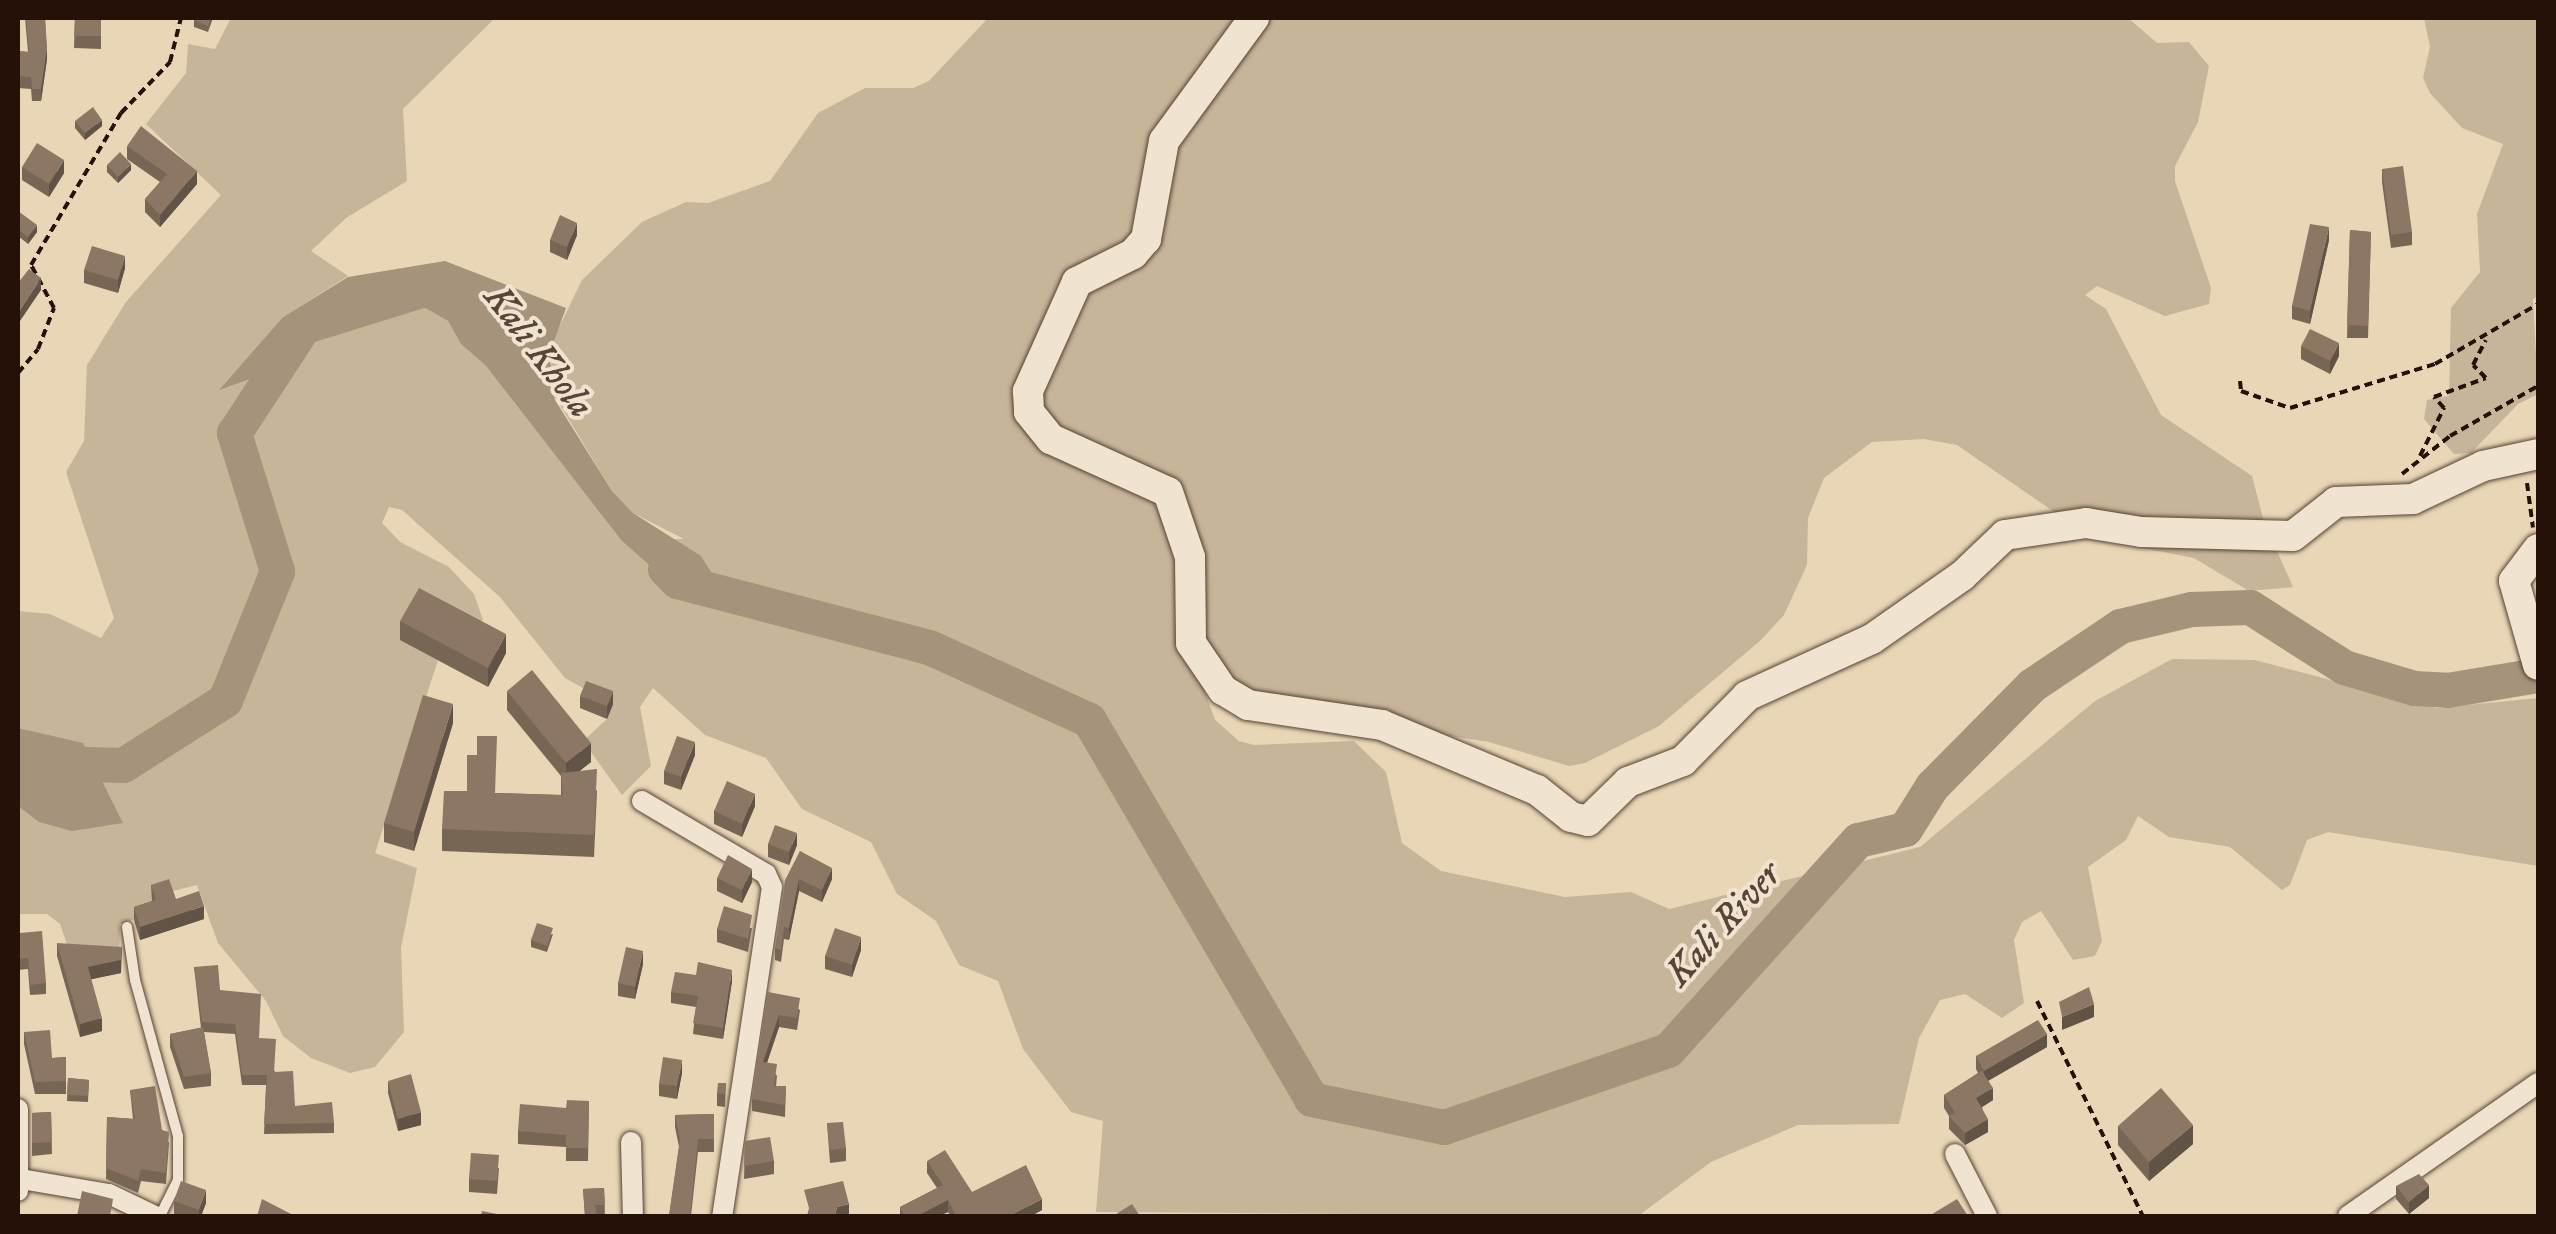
<!DOCTYPE html>
<style>
body{margin:0}
#map{position:relative;width:2556px;height:1234px;overflow:hidden;background:#e8d6b6;font-family:"IM FELL DW Pica",serif}
div>[style]{position:absolute}
.green>*{inset:0;background:#c7b599}
.water>*{inset:0;background:#a6937b}
.river>*{height:35px;margin:-17.5px;padding:0 17.5px;transform-origin:17.5px;border-radius:17.5px;background:#a6937b}
.path>*{height:4px;margin-top:-2px;transform-origin:0;background:repeating-linear-gradient(90deg,#261109 0 8px,transparent 0 13px)}
.roads{filter:drop-shadow(0 0 2px #564234) drop-shadow(0 0 2px #564234)}
.lane>*{height:10px;margin:-5px;padding:0 5px;transform-origin:5px;border-radius:5px;background:#f0e4d0}
.street>*{height:20px;margin:-10px;padding:0 10px;transform-origin:10px;border-radius:10px;background:#f0e4d0}
.secondary>*{height:30px;margin:-15px;padding:0 15px;transform-origin:15px;border-radius:15px;background:#f0e4d0}
.wall>*{inset:0;background:#786655}
.shaded-wall>*{inset:0;background:#615345}
.building>*{inset:0;background:#8b7763}
span{translate:-50% -50%;white-space:nowrap;text-align:center;line-height:1.15;-webkit-text-stroke:8px #f0e4d0;paint-order:stroke}
.water-label{font-size:38px;color:#594537;font-style:italic}
.frame{position:absolute;inset:0;border:20px solid #261109;pointer-events:none}
</style>
<div id="map">
<div class="green">
<i style="clip-path:polygon(231px 18px,495px 18px,403px 109px,407px 181px,346px 218px,311px 251px,348px 276px,283px 317px,221px 388px,286px 366px,312px 343px,425px 308px,448px 321px,461px 344px,486px 366px,621px 540px,684px 539px,633px 513px,612px 491px,548px 385px,553px 340px,582px 280px,642px 222px,686px 202px,708px 203px,770px 181px,818px 113px,865px 88px,913px 88px,929px 81px,988px 18px,2128px 18px,2157px 43px,2189px 42px,2209px 66px,2198px 122px,2175px 166px,2175px 181px,2211px 288px,2209px 304px,2165px 316px,2097px 286px,2085px 295px,2106px 309px,2161px 415px,2252px 476px,2264px 522px,2293px 587px,2249px 591px,2194px 558px,2092px 538px,1957px 445px,1924px 439px,1872px 442px,1824px 478px,1808px 518px,1807px 565px,1784px 615px,1760px 641px,1659px 726px,1585px 763px,1569px 766px,1489px 742px,1265px 707px,1218px 678px,1204px 689px,1215px 720px,1239px 741px,1254px 745px,1354px 741px,1386px 772px,1402px 843px,1441px 871px,1565px 897px,1631px 892px,1669px 909px,1920px 847px,2095px 701px,2172px 659px,2255px 660px,2437px 708px,2538px 698px,2538px 866px,2328px 832px,2307px 840px,2290px 885px,2282px 890px,2230px 847px,2169px 837px,2138px 816px,2126px 840px,2088px 867px,2102px 941px,2095px 956px,2073px 960px,2041px 911px,2022px 922px,2014px 940px,2024px 1003px,2002px 1018px,1965px 994px,1940px 1000px,1919px 1038px,1899px 1124px,1798px 1125px,1711px 1162px,1638px 1216px,1096px 1212px,1103px 1121px,1071px 1112px,1023px 1049px,998px 981px,959px 965px,936px 921px,897px 894px,871px 842px,802px 809px,766px 758px,705px 735px,653px 688px,640px 707px,651px 766px,622px 795px,583px 741px,607px 719px,612px 704px,565px 678px,500px 597px,402px 510px,389px 507px,382px 523px,400px 542px,449px 567px,474px 594px,483px 620px,475px 630px,401px 640px,438px 660px,375px 853px,417px 868px,401px 948px,404px 1032px,375px 1067px,350px 1073px,311px 1058px,283px 1036px,266px 1001px,218px 943px,197px 885px,169px 892px,156px 913px,120px 924px,119px 957px,70px 953px,60px 924px,47px 914px,18px 914px,18px 806px,31px 732px,18px 728px,18px 611px,50px 614px,101px 638px,114px 618px,66px 472px,84px 441px,87px 365px,126px 302px,221px 195px,146px 124px,186px 73px,188px 44px,215px 49px)"></i>
<i style="clip-path:polygon(2424px 18px,2538px 18px,2538px 296px,2533px 299px,2538px 394px,2518px 404px,2471px 453px,2454px 454px,2424px 419px,2427px 400px,2449px 396px,2451px 308px,2480px 272px,2477px 214px,2503px 144px,2462px 128px,2430px 93px,2423px 78px,2430px 47px)"></i>
</div>
<div class="water">
<i style="clip-path:polygon(445px 261px,566px 308px,549px 355px,555px 400px,612px 491px,633px 513px,701px 556px,713px 575px,702px 600px,680px 592px,621px 540px,486px 366px,461px 344px,448px 321px,425px 308px,312px 343px,286px 366px,219px 390px,283px 317px,348px 277px)"></i>
<i style="clip-path:polygon(18px 728px,83px 743px,123px 823px,72px 831px,39px 822px,18px 806px)"></i>
</div>
<div class="river">
<i style="left:665px;top:569px;width:17px;rotate:45deg"></i>
<i style="left:677px;top:581px;width:260px;rotate:14.7deg"></i>
<i style="left:929px;top:647px;width:176px;rotate:24.5deg"></i>
<i style="left:1089px;top:720px;width:439px;rotate:59.6deg"></i>
<i style="left:1311px;top:1099px;width:136px;rotate:11.9deg"></i>
<i style="left:1444px;top:1127px;width:237px;rotate:-19deg"></i>
<i style="left:1668px;top:1050px;width:283px;rotate:-47.9deg"></i>
<i style="left:1858px;top:840px;width:48px;rotate:-13.2deg"></i>
<i style="left:1905px;top:829px;width:51px;rotate:-57.9deg"></i>
<i style="left:1932px;top:786px;width:142px;rotate:-45.3deg"></i>
<i style="left:2032px;top:685px;width:106px;rotate:-33.8deg"></i>
<i style="left:2120px;top:626px;width:73px;rotate:-13.5deg"></i>
<i style="left:2191px;top:609px;width:59px;rotate:-1.9deg"></i>
<i style="left:2250px;top:607px;width:112px;rotate:32.6deg"></i>
<i style="left:2344px;top:667px;width:73px;rotate:16.7deg"></i>
<i style="left:2414px;top:688px;width:33px;rotate:3deg"></i>
<i style="left:2447px;top:690px;width:92px;rotate:-9.4deg"></i>
<i style="left:18px;top:762px;width:105px;rotate:1.6deg"></i>
<i style="left:123px;top:765px;width:121px;rotate:-32.5deg"></i>
<i style="left:225px;top:700px;width:139px;rotate:-68deg"></i>
<i style="left:277px;top:571px;width:145px;rotate:-107.3deg"></i>
<i style="left:234px;top:433px;width:124px;rotate:-56.8deg"></i>
</div>
<div class="path">
<i style="left:18px;top:373px;width:31px;rotate:-50deg"></i>
<i style="left:38px;top:349px;width:44px;rotate:-68.7deg"></i>
<i style="left:54px;top:308px;width:49px;rotate:-118.1deg"></i>
<i style="left:31px;top:265px;width:177px;rotate:-59.4deg"></i>
<i style="left:121px;top:113px;width:71px;rotate:-46.1deg"></i>
<i style="left:170px;top:62px;width:45px;rotate:-76deg"></i>
<i style="left:2240px;top:381px;width:10px;rotate:84deg"></i>
<i style="left:2241px;top:391px;width:52px;rotate:19.1deg"></i>
<i style="left:2290px;top:408px;width:152px;rotate:-16.9deg"></i>
<i style="left:2435px;top:364px;width:119px;rotate:-30.2deg"></i>
<i style="left:2420px;top:456px;width:54px;rotate:-63.4deg"></i>
<i style="left:2444px;top:408px;width:15px;rotate:-132deg"></i>
<i style="left:2434px;top:397px;width:55px;rotate:-20.1deg"></i>
<i style="left:2486px;top:378px;width:18px;rotate:-135deg"></i>
<i style="left:2473px;top:365px;width:28px;rotate:-63deg"></i>
<i style="left:2402px;top:474px;width:61px;rotate:-38.4deg"></i>
<i style="left:2450px;top:436px;width:101px;rotate:-29.6deg"></i>
<i style="left:2527px;top:483px;width:45px;rotate:82.4deg"></i>
<i style="left:18px;top:573px;width:14px;rotate:90deg"></i>
<i style="left:2037px;top:1001px;width:240px;rotate:63.8deg"></i>
</div>
<div class="roads">
<div class="lane">
<i style="left:127px;top:927px;width:54px;rotate:81.4deg"></i>
<i style="left:135px;top:980px;width:162px;rotate:74.6deg"></i>
<i style="left:178px;top:1136px;width:44px;rotate:90deg"></i>
<i style="left:178px;top:1180px;width:40px;rotate:116.6deg"></i>
</div>
<div class="street">
<i style="left:642px;top:801px;width:144px;rotate:30.5deg"></i>
<i style="left:766px;top:874px;width:14px;rotate:65deg"></i>
<i style="left:772px;top:887px;width:333px;rotate:98.6deg"></i>
<i style="left:18px;top:1109px;width:82px;rotate:90deg"></i>
<i style="left:631px;top:1142px;width:74px;rotate:88.5deg"></i>
<i style="left:1955px;top:1154px;width:70px;rotate:62.7deg"></i>
<i style="left:21px;top:1179px;width:89px;rotate:9.7deg"></i>
<i style="left:109px;top:1194px;width:51px;rotate:25.6deg"></i>
<i style="left:2348px;top:1216px;width:232px;rotate:-35deg"></i>
</div>
<div class="secondary">
<i style="left:1254px;top:18px;width:152px;rotate:126.2deg"></i>
<i style="left:1164px;top:141px;width:100px;rotate:100.4deg"></i>
<i style="left:1146px;top:239px;width:20px;rotate:131deg"></i>
<i style="left:1133px;top:254px;width:63px;rotate:153.4deg"></i>
<i style="left:1077px;top:282px;width:120px;rotate:114.2deg"></i>
<i style="left:1028px;top:391px;width:21px;rotate:87deg"></i>
<i style="left:1029px;top:412px;width:35px;rotate:51deg"></i>
<i style="left:1051px;top:439px;width:128px;rotate:24.4deg"></i>
<i style="left:1168px;top:492px;width:69px;rotate:71.3deg"></i>
<i style="left:1190px;top:557px;width:86px;rotate:89.3deg"></i>
<i style="left:1191px;top:643px;width:57px;rotate:55.8deg"></i>
<i style="left:1223px;top:690px;width:29px;rotate:31deg"></i>
<i style="left:1248px;top:705px;width:135px;rotate:8.5deg"></i>
<i style="left:1382px;top:725px;width:168px;rotate:22.8deg"></i>
<i style="left:1537px;top:790px;width:43px;rotate:38.5deg"></i>
<i style="left:1571px;top:817px;width:17px;rotate:13deg"></i>
<i style="left:1588px;top:821px;width:56px;rotate:-44.3deg"></i>
<i style="left:1628px;top:782px;width:59px;rotate:-20.9deg"></i>
<i style="left:1683px;top:761px;width:91px;rotate:-45.4deg"></i>
<i style="left:1747px;top:696px;width:137px;rotate:-24.5deg"></i>
<i style="left:1872px;top:639px;width:110px;rotate:-35deg"></i>
<i style="left:1962px;top:576px;width:59px;rotate:-43.6deg"></i>
<i style="left:2005px;top:535px;width:82px;rotate:-8.4deg"></i>
<i style="left:2086px;top:523px;width:56px;rotate:9.3deg"></i>
<i style="left:2141px;top:532px;width:152px;rotate:1.5deg"></i>
<i style="left:2293px;top:536px;width:55px;rotate:-38.3deg"></i>
<i style="left:2336px;top:502px;width:77px;rotate:-2.2deg"></i>
<i style="left:2413px;top:499px;width:77px;rotate:-25.2deg"></i>
<i style="left:2483px;top:466px;width:56px;rotate:-12.3deg"></i>
<i style="left:2538px;top:549px;width:40px;rotate:127deg"></i>
<i style="left:2514px;top:581px;width:87px;rotate:74.1deg"></i>
</div>
</div>
<div class="wall">
<i style="clip-path:polygon(25px 18px,45px 18px,47px 59px,41px 101px,32px 101px,31px 89px,18px 88px,18px 51px,28px 52px)"></i>
<i style="clip-path:polygon(75px 18px,101px 18px,101px 49px,74px 48px)"></i>
<i style="clip-path:polygon(213px 18px,208px 32px,194px 27px,194px 20px)"></i>
<i style="clip-path:polygon(75px 121px,102px 126px,85px 140px,75px 128px)"></i>
<i style="clip-path:polygon(127px 146px,197px 184px,160px 227px,145px 212px,145px 199px,160px 182px,127px 159px)"></i>
<i style="clip-path:polygon(107px 165px,131px 170px,118px 183px,107px 172px)"></i>
<i style="clip-path:polygon(22px 167px,64px 173px,49px 197px,22px 180px)"></i>
<i style="clip-path:polygon(2382px 169px,2412px 232px,2412px 245px,2391px 248px,2382px 182px)"></i>
<i style="clip-path:polygon(18px 211px,37px 232px,28px 244px,18px 236px)"></i>
<i style="clip-path:polygon(2350px 230px,2371px 232px,2368px 338px,2347px 338px)"></i>
<i style="clip-path:polygon(577px 235px,567px 260px,550px 252px,550px 240px)"></i>
<i style="clip-path:polygon(2329px 240px,2310px 324px,2292px 319px,2292px 306px)"></i>
<i style="clip-path:polygon(125px 268px,118px 293px,84px 283px,84px 270px)"></i>
<i style="clip-path:polygon(2301px 346px,2339px 356px,2330px 374px,2301px 359px)"></i>
<i style="clip-path:polygon(400px 621px,506px 653px,488px 687px,400px 640px)"></i>
<i style="clip-path:polygon(507px 691px,591px 762px,579px 771px,597px 791px,594px 857px,442px 851px,442px 829px,496px 793px,561px 795px,561px 776px,507px 710px)"></i>
<i style="clip-path:polygon(580px 696px,613px 704px,607px 719px,580px 708px)"></i>
<i style="clip-path:polygon(453px 723px,414px 851px,384px 842px,384px 823px)"></i>
<i style="clip-path:polygon(695px 755px,681px 790px,664px 784px,664px 771px)"></i>
<i style="clip-path:polygon(755px 806px,742px 837px,714px 824px,714px 811px)"></i>
<i style="clip-path:polygon(768px 844px,797px 845px,789px 865px,768px 857px)"></i>
<i style="clip-path:polygon(800px 851px,832px 879px,822px 902px,799px 891px,789px 940px,784px 939px,781px 962px,775px 960px,775px 948px)"></i>
<i style="clip-path:polygon(717px 878px,752px 882px,742px 903px,717px 891px)"></i>
<i style="clip-path:polygon(151px 885px,176px 899px,204px 919px,140px 940px,134px 920px,134px 907px,152px 901px)"></i>
<i style="clip-path:polygon(18px 912px,20px 933px,46px 983px,46px 994px,30px 995px,28px 969px,18px 970px)"></i>
<i style="clip-path:polygon(752px 928px,748px 952px,717px 942px,717px 929px)"></i>
<i style="clip-path:polygon(553px 934px,547px 952px,531px 947px,531px 940px)"></i>
<i style="clip-path:polygon(57px 943px,121px 973px,91px 979px,102px 1031px,80px 1037px,57px 956px)"></i>
<i style="clip-path:polygon(861px 950px,852px 977px,825px 969px,825px 956px)"></i>
<i style="clip-path:polygon(643px 964px,635px 999px,618px 996px,618px 983px)"></i>
<i style="clip-path:polygon(194px 967px,220px 990px,259px 1038px,275px 1072px,295px 1106px,334px 1123px,334px 1133px,264px 1134px,266px 1085px,242px 1085px,235px 1034px,204px 1032px,211px 1073px,211px 1086px,184px 1089px,170px 1047px,170px 1034px,201px 1028px)"></i>
<i style="clip-path:polygon(732px 981px,723px 1039px,693px 1034px,696px 1007px,671px 1003px,671px 992px)"></i>
<i style="clip-path:polygon(768px 992px,800px 1010px,797px 1030px,779px 1027px,767px 1063px,777px 1076px,776px 1086px,786px 1086px,785px 1117px,752px 1111px,752px 1099px)"></i>
<i style="clip-path:polygon(24px 1032px,52px 1058px,66px 1057px,66px 1094px,35px 1094px,24px 1044px)"></i>
<i style="clip-path:polygon(2047px 1047px,1988px 1081px,1993px 1100px,1982px 1107px,1988px 1132px,1965px 1145px,1949px 1129px,1949px 1116px,1944px 1108px,1944px 1095px,1978px 1073px,1976px 1069px,1976px 1056px)"></i>
<i style="clip-path:polygon(682px 1073px,677px 1099px,659px 1096px,659px 1084px)"></i>
<i style="clip-path:polygon(68px 1078px,89px 1080px,88px 1102px,67px 1101px)"></i>
<i style="clip-path:polygon(388px 1081px,421px 1125px,398px 1131px,388px 1093px)"></i>
<i style="clip-path:polygon(726px 1083px,725px 1107px,717px 1106px,717px 1093px)"></i>
<i style="clip-path:polygon(130px 1090px,162px 1130px,169px 1143px,166px 1184px,141px 1181px,138px 1193px,106px 1179px,107px 1117px,133px 1119px)"></i>
<i style="clip-path:polygon(589px 1101px,588px 1161px,566px 1161px,566px 1147px,518px 1144px,518px 1131px,566px 1108px)"></i>
<i style="clip-path:polygon(51px 1112px,52px 1154px,32px 1156px,32px 1113px)"></i>
<i style="clip-path:polygon(714px 1114px,714px 1152px,698px 1152px,691px 1216px,669px 1216px,679px 1147px,675px 1127px,675px 1115px)"></i>
<i style="clip-path:polygon(827px 1123px,846px 1148px,846px 1161px,830px 1163px)"></i>
<i style="clip-path:polygon(2118px 1126px,2193px 1144px,2149px 1181px,2118px 1145px)"></i>
<i style="clip-path:polygon(745px 1141px,774px 1161px,774px 1174px,744px 1179px)"></i>
<i style="clip-path:polygon(927px 1161px,972px 1192px,1042px 1210px,1031px 1216px,950px 1216px,948px 1212px,939px 1216px,900px 1216px,900px 1207px,937px 1188px,927px 1173px)"></i>
<i style="clip-path:polygon(499px 1168px,497px 1194px,469px 1192px,469px 1179px)"></i>
<i style="clip-path:polygon(2396px 1186px,2429px 1198px,2409px 1214px,2396px 1199px)"></i>
<i style="clip-path:polygon(604px 1188px,605px 1215px,585px 1216px,583px 1189px)"></i>
<i style="clip-path:polygon(174px 1201px,206px 1203px,201px 1216px,181px 1216px,174px 1214px)"></i>
</div>
<div class="shaded-wall">
<i style="clip-path:polygon(47px 47px,47px 59px,41px 101px,41px 89px)"></i>
<i style="clip-path:polygon(102px 120px,102px 126px,85px 140px,85px 133px)"></i>
<i style="clip-path:polygon(64px 160px,64px 173px,49px 197px,49px 184px)"></i>
<i style="clip-path:polygon(131px 164px,131px 170px,118px 183px,118px 177px)"></i>
<i style="clip-path:polygon(197px 171px,197px 184px,160px 227px,160px 215px)"></i>
<i style="clip-path:polygon(577px 223px,577px 235px,567px 260px,567px 247px)"></i>
<i style="clip-path:polygon(37px 225px,37px 232px,28px 244px,28px 237px)"></i>
<i style="clip-path:polygon(2329px 227px,2329px 240px,2310px 324px,2310px 311px)"></i>
<i style="clip-path:polygon(125px 256px,125px 268px,118px 293px,118px 280px)"></i>
<i style="clip-path:polygon(41px 278px,41px 290px,18px 324px,18px 313px)"></i>
<i style="clip-path:polygon(2339px 343px,2339px 356px,2330px 374px,2330px 361px)"></i>
<i style="clip-path:polygon(506px 634px,506px 653px,488px 687px,488px 668px)"></i>
<i style="clip-path:polygon(613px 691px,613px 704px,607px 719px,607px 706px)"></i>
<i style="clip-path:polygon(453px 704px,453px 723px,414px 851px,414px 832px)"></i>
<i style="clip-path:polygon(695px 742px,695px 755px,681px 790px,681px 777px)"></i>
<i style="clip-path:polygon(591px 743px,591px 762px,566px 782px,566px 763px)"></i>
<i style="clip-path:polygon(755px 794px,755px 806px,742px 837px,742px 824px)"></i>
<i style="clip-path:polygon(797px 833px,797px 845px,789px 865px,789px 852px)"></i>
<i style="clip-path:polygon(832px 868px,832px 879px,822px 902px,822px 890px)"></i>
<i style="clip-path:polygon(752px 869px,752px 882px,742px 903px,742px 890px)"></i>
<i style="clip-path:polygon(799px 879px,799px 891px,789px 940px,789px 928px)"></i>
<i style="clip-path:polygon(204px 906px,204px 919px,140px 940px,140px 927px)"></i>
<i style="clip-path:polygon(861px 937px,861px 950px,852px 977px,852px 965px)"></i>
<i style="clip-path:polygon(122px 947px,121px 973px,88px 980px,88px 967px)"></i>
<i style="clip-path:polygon(643px 951px,643px 964px,635px 999px,635px 987px)"></i>
<i style="clip-path:polygon(732px 970px,732px 981px,723px 1039px,723px 1028px)"></i>
<i style="clip-path:polygon(2094px 1004px,2094px 1017px,2062px 1030px,2062px 1017px)"></i>
<i style="clip-path:polygon(779px 1015px,779px 1027px,763px 1074px,763px 1062px)"></i>
<i style="clip-path:polygon(102px 1018px,102px 1031px,80px 1037px,80px 1024px)"></i>
<i style="clip-path:polygon(2047px 1034px,2047px 1047px,1984px 1083px,1984px 1071px)"></i>
<i style="clip-path:polygon(682px 1060px,682px 1073px,677px 1099px,677px 1086px)"></i>
<i style="clip-path:polygon(1993px 1088px,1993px 1100px,1976px 1111px,1976px 1098px)"></i>
<i style="clip-path:polygon(421px 1112px,421px 1125px,398px 1131px,398px 1119px)"></i>
<i style="clip-path:polygon(1988px 1119px,1988px 1132px,1965px 1145px,1965px 1133px)"></i>
<i style="clip-path:polygon(2193px 1125px,2193px 1144px,2149px 1181px,2149px 1162px)"></i>
<i style="clip-path:polygon(2429px 1185px,2429px 1198px,2409px 1214px,2409px 1202px)"></i>
<i style="clip-path:polygon(206px 1190px,206px 1203px,201px 1216px,199px 1216px,199px 1210px)"></i>
<i style="clip-path:polygon(1042px 1199px,1042px 1210px,1031px 1216px,1010px 1216px)"></i>
<i style="clip-path:polygon(948px 1200px,948px 1212px,939px 1216px,921px 1216px,921px 1214px)"></i>
<i style="clip-path:polygon(849px 1204px,849px 1216px,835px 1216px,837px 1207px)"></i>
</div>
<div class="building">
<i style="clip-path:polygon(26px 18px,45px 18px,47px 47px,41px 89px,32px 89px,31px 77px,18px 76px,18px 51px,29px 52px)"></i>
<i style="clip-path:polygon(75px 18px,101px 18px,101px 36px,74px 36px)"></i>
<i style="clip-path:polygon(195px 18px,211px 18px,208px 26px,194px 20px)"></i>
<i style="clip-path:polygon(93px 107px,102px 120px,85px 133px,75px 121px)"></i>
<i style="clip-path:polygon(141px 126px,197px 171px,160px 215px,145px 199px,167px 174px,127px 146px)"></i>
<i style="clip-path:polygon(37px 143px,64px 160px,49px 184px,22px 167px)"></i>
<i style="clip-path:polygon(120px 152px,131px 164px,118px 177px,107px 165px)"></i>
<i style="clip-path:polygon(2403px 166px,2412px 232px,2391px 235px,2382px 169px)"></i>
<i style="clip-path:polygon(18px 211px,37px 225px,28px 237px,18px 229px)"></i>
<i style="clip-path:polygon(560px 215px,577px 223px,567px 247px,550px 240px)"></i>
<i style="clip-path:polygon(2310px 224px,2329px 227px,2310px 311px,2292px 306px)"></i>
<i style="clip-path:polygon(2350px 230px,2371px 232px,2368px 326px,2347px 325px)"></i>
<i style="clip-path:polygon(92px 246px,125px 256px,118px 280px,84px 270px)"></i>
<i style="clip-path:polygon(29px 269px,41px 278px,18px 313px,18px 283px)"></i>
<i style="clip-path:polygon(2310px 329px,2339px 343px,2330px 361px,2301px 346px)"></i>
<i style="clip-path:polygon(419px 588px,506px 634px,488px 668px,400px 621px)"></i>
<i style="clip-path:polygon(532px 670px,591px 743px,566px 763px,507px 691px)"></i>
<i style="clip-path:polygon(586px 681px,613px 691px,607px 706px,580px 696px)"></i>
<i style="clip-path:polygon(423px 695px,453px 704px,414px 832px,384px 823px)"></i>
<i style="clip-path:polygon(477px 736px,497px 736px,495px 793px,563px 795px,561px 773px,597px 769px,594px 835px,442px 829px,444px 791px,467px 791px,467px 755px,477px 755px)"></i>
<i style="clip-path:polygon(677px 736px,695px 742px,681px 777px,664px 771px)"></i>
<i style="clip-path:polygon(727px 781px,755px 794px,742px 824px,714px 811px)"></i>
<i style="clip-path:polygon(775px 825px,797px 833px,789px 852px,768px 844px)"></i>
<i style="clip-path:polygon(800px 851px,832px 868px,822px 890px,799px 879px,789px 928px,784px 927px,781px 950px,775px 948px,785px 880px)"></i>
<i style="clip-path:polygon(728px 855px,752px 869px,742px 890px,717px 878px)"></i>
<i style="clip-path:polygon(169px 879px,176px 899px,199px 891px,204px 906px,140px 927px,134px 907px,156px 900px,151px 885px)"></i>
<i style="clip-path:polygon(724px 906px,752px 915px,748px 939px,717px 929px)"></i>
<i style="clip-path:polygon(18px 912px,20px 912px,20px 933px,42px 931px,46px 983px,30px 985px,28px 958px,18px 959px)"></i>
<i style="clip-path:polygon(537px 923px,553px 928px,547px 946px,531px 940px)"></i>
<i style="clip-path:polygon(835px 928px,861px 937px,852px 965px,825px 956px)"></i>
<i style="clip-path:polygon(57px 943px,122px 947px,121px 960px,88px 967px,102px 1018px,80px 1024px)"></i>
<i style="clip-path:polygon(626px 947px,643px 951px,635px 987px,618px 983px)"></i>
<i style="clip-path:polygon(698px 962px,732px 970px,723px 1028px,693px 1023px,698px 996px,671px 992px,675px 972px,696px 975px)"></i>
<i style="clip-path:polygon(218px 965px,220px 990px,261px 994px,259px 1038px,276px 1039px,274px 1072px,293px 1071px,295px 1106px,332px 1102px,334px 1123px,264px 1124px,267px 1075px,242px 1075px,235px 1024px,202px 1022px,194px 967px)"></i>
<i style="clip-path:polygon(2089px 987px,2094px 1004px,2062px 1017px,2059px 1002px)"></i>
<i style="clip-path:polygon(768px 992px,800px 998px,797px 1018px,779px 1015px,763px 1062px,777px 1064px,774px 1086px,786px 1086px,785px 1105px,752px 1099px)"></i>
<i style="clip-path:polygon(2038px 1020px,2047px 1034px,1984px 1071px,1976px 1056px)"></i>
<i style="clip-path:polygon(203px 1027px,211px 1073px,184px 1077px,170px 1034px)"></i>
<i style="clip-path:polygon(50px 1030px,52px 1058px,66px 1057px,66px 1081px,35px 1082px,24px 1032px)"></i>
<i style="clip-path:polygon(663px 1057px,682px 1060px,677px 1086px,659px 1084px)"></i>
<i style="clip-path:polygon(1982px 1071px,1993px 1088px,1976px 1098px,1988px 1119px,1965px 1133px,1949px 1116px,1955px 1113px,1944px 1095px)"></i>
<i style="clip-path:polygon(411px 1074px,421px 1112px,398px 1119px,388px 1081px)"></i>
<i style="clip-path:polygon(68px 1078px,89px 1080px,88px 1096px,67px 1095px)"></i>
<i style="clip-path:polygon(718px 1083px,726px 1083px,725px 1094px,717px 1093px)"></i>
<i style="clip-path:polygon(155px 1086px,162px 1130px,169px 1132px,166px 1173px,141px 1169px,138px 1181px,106px 1168px,107px 1117px,135px 1119px,130px 1090px)"></i>
<i style="clip-path:polygon(2161px 1088px,2193px 1125px,2149px 1162px,2118px 1126px)"></i>
<i style="clip-path:polygon(567px 1100px,589px 1101px,588px 1148px,566px 1148px,566px 1135px,518px 1131px,520px 1104px,566px 1108px)"></i>
<i style="clip-path:polygon(51px 1112px,52px 1142px,32px 1143px,32px 1113px)"></i>
<i style="clip-path:polygon(714px 1114px,714px 1139px,698px 1139px,690px 1216px,669px 1216px,680px 1139px,675px 1115px)"></i>
<i style="clip-path:polygon(843px 1122px,846px 1148px,830px 1150px,827px 1123px)"></i>
<i style="clip-path:polygon(770px 1137px,774px 1161px,744px 1166px,745px 1141px)"></i>
<i style="clip-path:polygon(945px 1150px,972px 1192px,1026px 1165px,1042px 1199px,1010px 1216px,956px 1216px,948px 1200px,921px 1214px,922px 1216px,905px 1216px,900px 1207px,943px 1185px,927px 1161px)"></i>
<i style="clip-path:polygon(471px 1153px,499px 1155px,497px 1181px,469px 1179px)"></i>
<i style="clip-path:polygon(2419px 1174px,2429px 1185px,2409px 1202px,2396px 1186px)"></i>
<i style="clip-path:polygon(181px 1181px,206px 1190px,199px 1210px,174px 1201px)"></i>
<i style="clip-path:polygon(843px 1181px,849px 1204px,837px 1207px,835px 1216px,807px 1216px,809px 1208px,804px 1190px)"></i>
<i style="clip-path:polygon(604px 1188px,605px 1205px,595px 1205px,597px 1216px,585px 1216px,583px 1189px)"></i>
<i style="clip-path:polygon(82px 1191px,113px 1199px,110px 1216px,77px 1216px)"></i>
<i style="clip-path:polygon(262px 1199px,295px 1216px,257px 1216px)"></i>
<i style="clip-path:polygon(1957px 1199px,1968px 1216px,1929px 1216px)"></i>
<i style="clip-path:polygon(1132px 1204px,1140px 1216px,1113px 1216px)"></i>
<i style="clip-path:polygon(482px 1211px,507px 1216px,481px 1216px)"></i>
</div>
<div class="water-label">
<span style="left:538px;top:352px;rotate:53deg">Kali Khola</span>
<span style="left:1724px;top:925px;rotate:-48deg">Kali River</span>
</div>
<div class="frame"></div>
</div>
